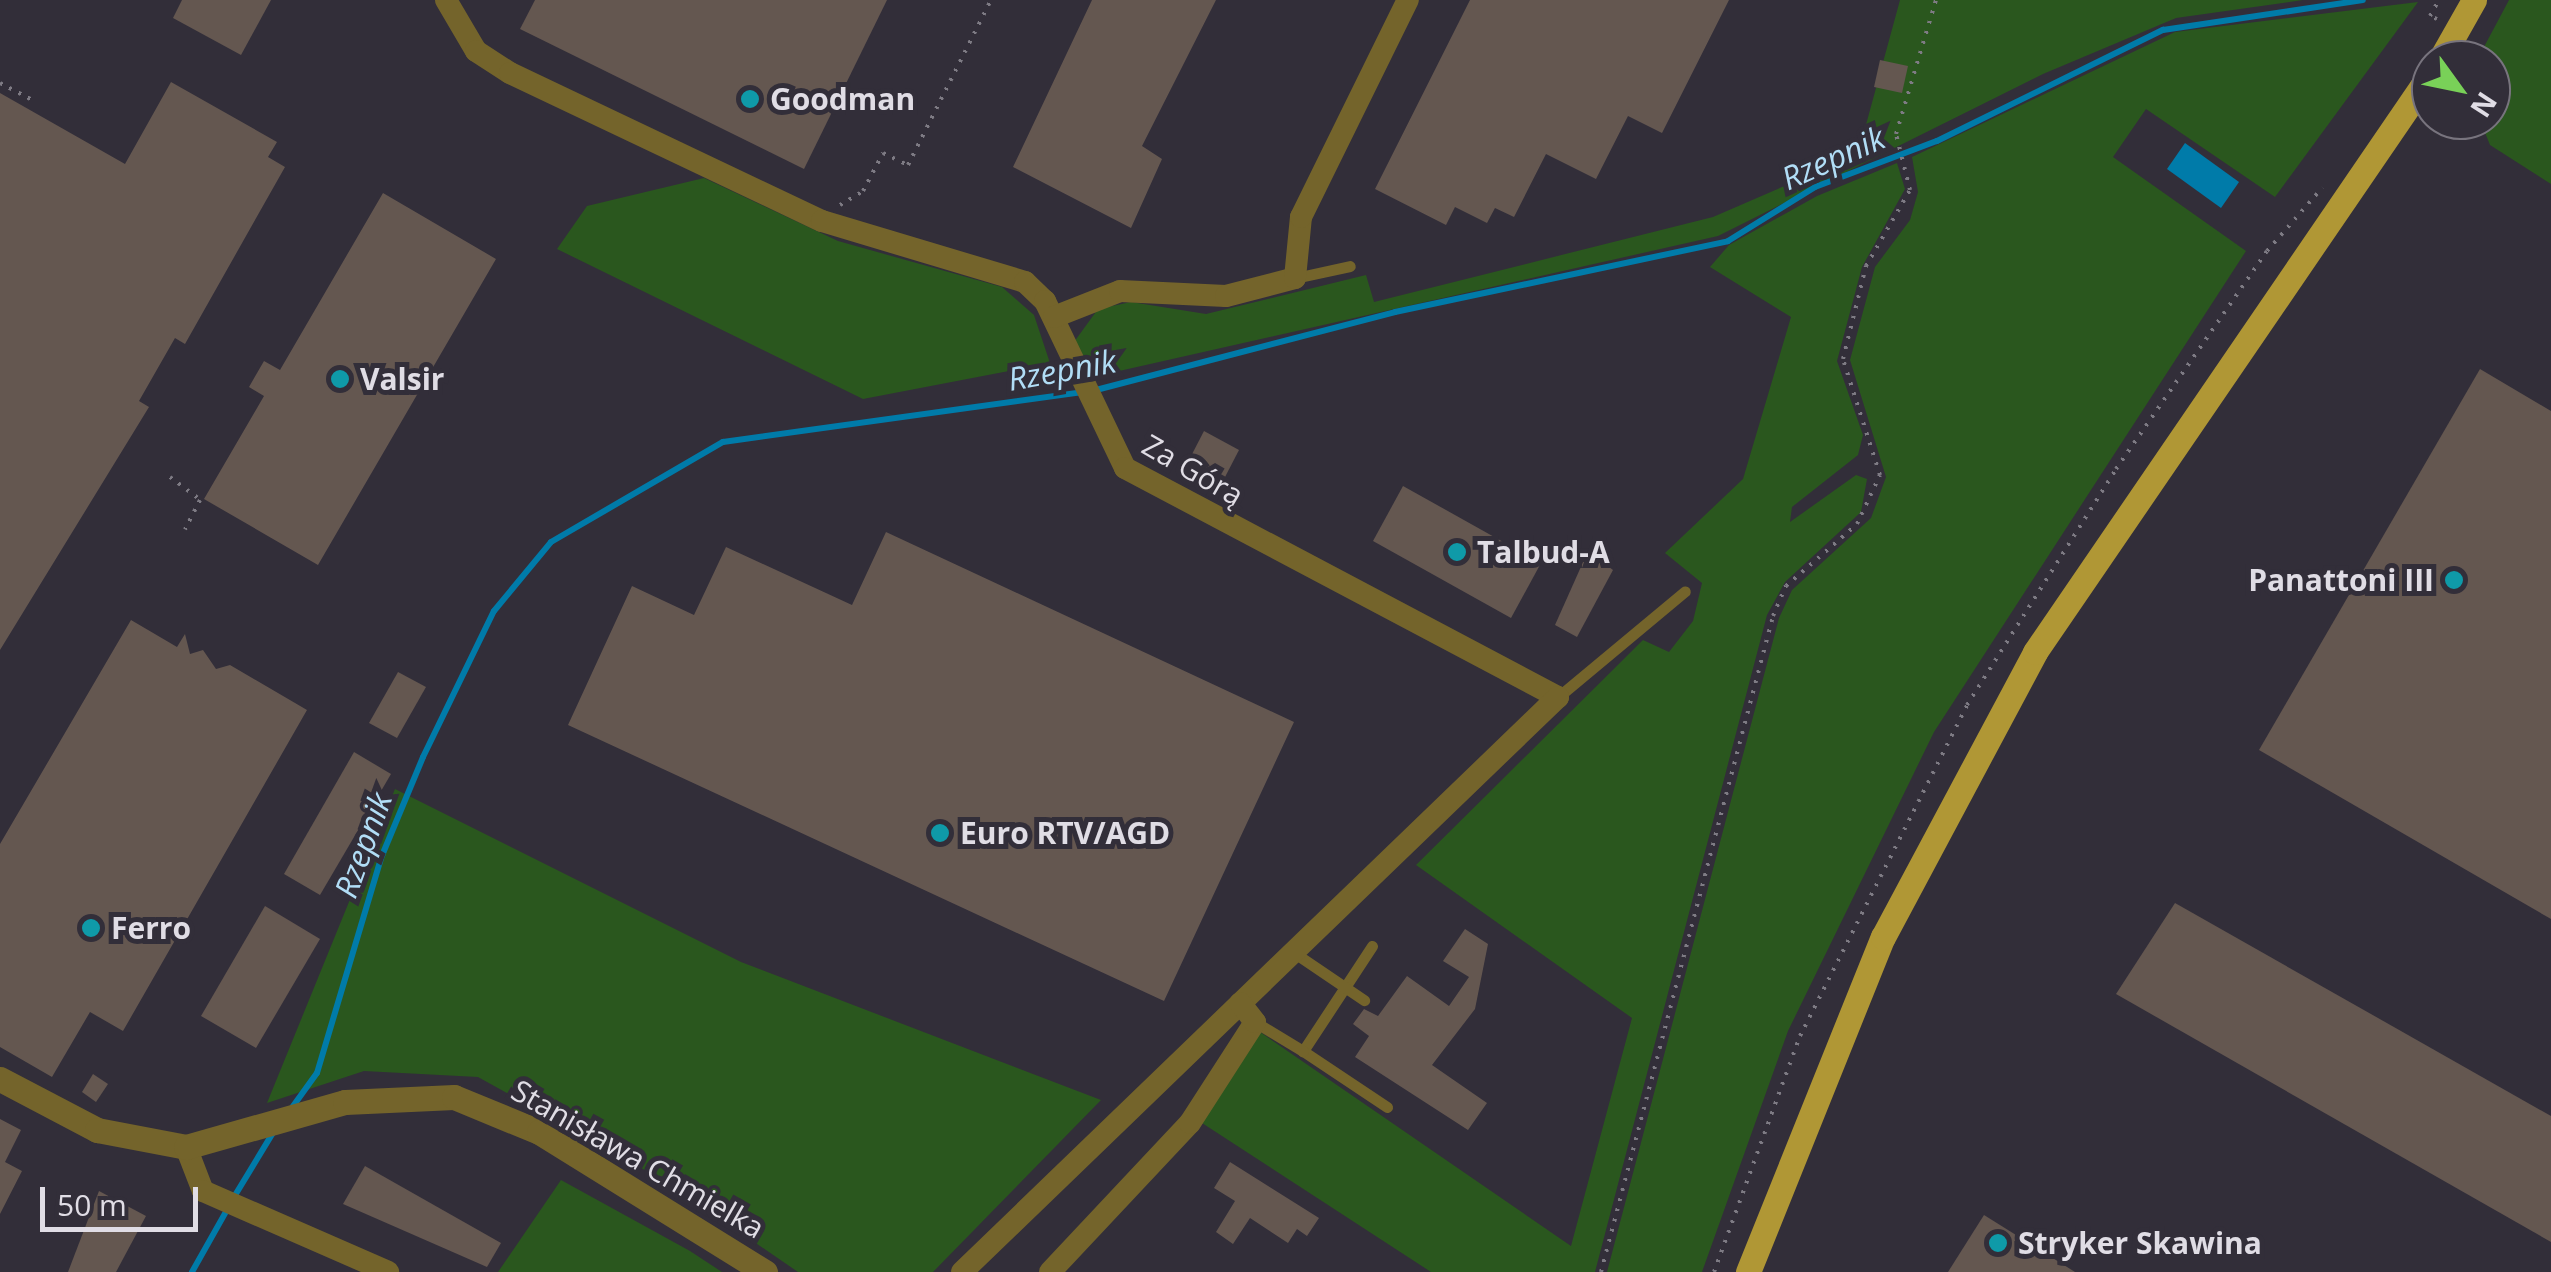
<!DOCTYPE html>
<meta charset="utf-8">
<style>
body{margin:0}
#map{position:relative;width:2551px;height:1272px;overflow:hidden;background:#322e39;font-family:"Open Sans",sans-serif}
div>[style]{position:absolute}
.green>*{inset:0;background:#2a571e}
.water>*{inset:0;background:#007ba9}
.stream>*{height:6px;margin:-3px;padding:0 3px;transform-origin:3px;border-radius:3px;background:#007ba9}
.building>*{inset:0;background:#645750}
.path>*{height:4px;margin-top:-2px;transform-origin:0;background:repeating-linear-gradient(90deg,#7e7b84 0 2.5px,transparent 0 10.5px)}
.service>*{height:11px;margin:-5.5px;padding:0 5.5px;transform-origin:5.5px;border-radius:5.5px;background:#74642b}
.minor>*{height:22px;margin:-11px;padding:0 11px;transform-origin:11px;border-radius:11px;background:#74642b}
.tertiary>*{height:25px;margin:-12.5px;padding:0 12.5px;transform-origin:12.5px;border-radius:12.5px;background:#74642b}
.primary>*{height:25px;margin:-12.5px;padding:0 12.5px;transform-origin:12.5px;border-radius:12.5px;background:#b09735}
.dots>*{width:28px;height:28px;translate:-50% -50%;box-sizing:border-box;border:5px solid #322e39;border-radius:50%}
span{translate:-50% -50%;white-space:nowrap;text-align:center;line-height:1.15;-webkit-text-stroke:10px #322e39;paint-order:stroke}
.poi-label{font-size:30px;color:#e0dde5;font-weight:700}
.left{translate:0 -50%;text-align:left}
.right{translate:-100% -50%;text-align:right}
.street-label{font-size:30px;color:#e0dde5}
.water-label{font-size:32px;color:#b1ddf6;font-style:italic}
.north{position:absolute;left:2411px;top:40px;width:100px;height:100px;box-sizing:border-box;background:#322e39;border:2px solid #78747e;border-radius:50%;rotate:123deg;font-size:28px;font-weight:700;line-height:40px;text-align:center;color:#e0dde5}
.north::after{content:'';display:block;margin:auto;width:35px;height:45px;background:#79d158;clip-path:polygon(50% 0,100% 100%,50% 72%,0 100%)}
.scale{position:absolute;left:40px;top:1187px;width:158px;height:45px;box-sizing:border-box;border:5px solid #e0dde5;border-top:0;padding-left:12px;font-size:30px;line-height:35px;white-space:nowrap;color:#e0dde5;-webkit-text-stroke:8px #322e39;paint-order:stroke}
</style>
<div id="map">
<div class="green">
<i style="clip-path:polygon(1900px 0,2303px 0,2176px 18px,2043px 74px,1718px 236px,1097px 376px,1074px 342px,1098px 309px,1131px 302px,1206px 314px,1366px 275px,1374px 302px,1713px 217px,1858px 154px)"></i>
<i style="clip-path:polygon(2509px 0,2551px 0,2551px 184px,2490px 145px,2480px 120px,2491px 120px,2491px 60px,2477px 60px)"></i>
<i style="clip-path:polygon(2418px 2px,2275px 197px,2146px 109px,2113px 157px,2246px 251px,1934px 732px,1788px 1031px,1702px 1272px,1607px 1272px,1779px 618px,1792px 590px,1871px 518px,1886px 477px,1850px 360px,1875px 267px,1910px 220px,1918px 192px,1912px 157px,2175px 32px)"></i>
<i style="clip-path:polygon(1897px 163px,1905px 189px,1862px 267px,1837px 361px,1863px 435px,1858px 455px,1792px 507px,1790px 522px,1856px 475px,1867px 479px,1861px 512px,1785px 582px,1767px 615px,1595px 1272px,1431px 1272px,1202px 1123px,1260px 1032px,1571px 1246px,1632px 1018px,1416px 865px,1643px 640px,1669px 652px,1693px 621px,1702px 583px,1665px 553px,1743px 479px,1791px 317px,1710px 267px,1729px 245px,1817px 196px)"></i>
<i style="clip-path:polygon(704px 178px,838px 241px,1002px 287px,1034px 315px,1050px 363px,863px 399px,557px 249px,587px 206px)"></i>
<i style="clip-path:polygon(395px 789px,741px 962px,1101px 1100px,933px 1272px,798px 1272px,668px 1183px,478px 1077px,364px 1071px,267px 1103px)"></i>
<i style="clip-path:polygon(561px 1180px,690px 1251px,722px 1272px,498px 1272px)"></i>
</div>
<div class="water">
<i style="clip-path:polygon(2185px 143px,2239px 182px,2221px 208px,2167px 169px)"></i>
</div>
<div class="stream">
<i style="left:1096px;top:390px;width:309px;rotate:-14.6deg"></i>
<i style="left:1395px;top:312px;width:340px;rotate:-12deg"></i>
<i style="left:1728px;top:241px;width:102px;rotate:-31.8deg"></i>
<i style="left:1815px;top:187px;width:130px;rotate:-20.7deg"></i>
<i style="left:1937px;top:141px;width:252px;rotate:-26.2deg"></i>
<i style="left:2163px;top:30px;width:202px;rotate:-8.5deg"></i>
<i style="left:291px;top:1109px;width:44px;rotate:-54.2deg"></i>
<i style="left:317px;top:1073px;width:224px;rotate:-73.4deg"></i>
<i style="left:381px;top:858px;width:109px;rotate:-67.4deg"></i>
<i style="left:423px;top:757px;width:162px;rotate:-64.1deg"></i>
<i style="left:494px;top:611px;width:89px;rotate:-50.4deg"></i>
<i style="left:551px;top:542px;width:199px;rotate:-30.2deg"></i>
<i style="left:723px;top:442px;width:363px;rotate:-7.9deg"></i>
<i style="left:234px;top:1197px;width:77px;rotate:-58.8deg"></i>
<i style="left:192px;top:1272px;width:73px;rotate:-60.6deg"></i>
</div>
<div class="building">
<i style="clip-path:polygon(182px 0,271px 0,241px 55px,173px 18px)"></i>
<i style="clip-path:polygon(535px 0,887px 0,804px 169px,520px 29px)"></i>
<i style="clip-path:polygon(1092px 0,1216px 0,1142px 146px,1162px 159px,1131px 228px,1013px 167px)"></i>
<i style="clip-path:polygon(1470px 0,1729px 0,1662px 133px,1628px 116px,1596px 179px,1546px 154px,1514px 217px,1495px 208px,1487px 223px,1455px 207px,1446px 225px,1375px 189px)"></i>
<i style="clip-path:polygon(1880px 60px,1908px 66px,1902px 93px,1874px 87px)"></i>
<i style="clip-path:polygon(171px 82px,277px 142px,268px 157px,285px 167px,185px 344px,175px 338px,139px 401px,149px 407px,0 650px,0 93px,125px 164px)"></i>
<i style="clip-path:polygon(383px 193px,496px 259px,318px 565px,204px 499px,264px 396px,249px 387px,264px 361px,280px 370px)"></i>
<i style="clip-path:polygon(2480px 369px,2551px 411px,2551px 919px,2259px 750px)"></i>
<i style="clip-path:polygon(1204px 431px,1239px 450px,1224px 479px,1189px 460px)"></i>
<i style="clip-path:polygon(1403px 486px,1541px 563px,1511px 618px,1373px 541px)"></i>
<i style="clip-path:polygon(886px 532px,1294px 722px,1164px 1001px,568px 725px,632px 586px,694px 615px,726px 547px,852px 605px)"></i>
<i style="clip-path:polygon(1588px 551px,1613px 570px,1577px 637px,1555px 625px)"></i>
<i style="clip-path:polygon(131px 620px,177px 647px,185px 634px,190px 654px,203px 650px,216px 669px,230px 665px,307px 710px,123px 1031px,90px 1012px,52px 1077px,0 1047px,0 844px)"></i>
<i style="clip-path:polygon(398px 672px,426px 687px,397px 738px,369px 723px)"></i>
<i style="clip-path:polygon(354px 752px,391px 774px,320px 895px,284px 874px)"></i>
<i style="clip-path:polygon(2175px 903px,2551px 1116px,2551px 1242px,2116px 994px)"></i>
<i style="clip-path:polygon(265px 906px,320px 939px,256px 1048px,201px 1016px)"></i>
<i style="clip-path:polygon(1465px 929px,1488px 944px,1475px 1009px,1432px 1065px,1487px 1103px,1468px 1130px,1355px 1057px,1369px 1036px,1353px 1024px,1364px 1009px,1378px 1016px,1407px 976px,1449px 1006px,1469px 977px,1443px 961px)"></i>
<i style="clip-path:polygon(93px 1074px,108px 1084px,96px 1102px,82px 1092px)"></i>
<i style="clip-path:polygon(0 1119px,21px 1130px,5px 1162px,22px 1171px,0 1214px)"></i>
<i style="clip-path:polygon(1230px 1162px,1319px 1218px,1307px 1236px,1297px 1229px,1288px 1243px,1250px 1218px,1233px 1244px,1216px 1232px,1235px 1201px,1214px 1188px)"></i>
<i style="clip-path:polygon(365px 1166px,501px 1243px,487px 1267px,343px 1204px)"></i>
<i style="clip-path:polygon(99px 1191px,146px 1216px,116px 1272px,68px 1272px)"></i>
<i style="clip-path:polygon(1984px 1215px,2075px 1272px,1948px 1272px)"></i>
</div>
<div class="path">
<i style="left:2437px;top:19px;width:8px;rotate:-157deg"></i>
<i style="left:2430px;top:16px;width:18px;rotate:-61deg"></i>
<i style="left:0;top:83px;width:41px;rotate:27.8deg"></i>
<i style="left:840px;top:205px;width:27px;rotate:-31deg"></i>
<i style="left:863px;top:191px;width:43px;rotate:-62.2deg"></i>
<i style="left:883px;top:153px;width:28px;rotate:26deg"></i>
<i style="left:908px;top:165px;width:185px;rotate:-63.3deg"></i>
<i style="left:170px;top:477px;width:38px;rotate:37deg"></i>
<i style="left:200px;top:500px;width:33px;rotate:117deg"></i>
<i style="left:1601px;top:1272px;width:678px;rotate:-75.31deg"></i>
<i style="left:1773px;top:616px;width:33px;rotate:-67deg"></i>
<i style="left:1786px;top:586px;width:94px;rotate:-41.1deg"></i>
<i style="left:1857px;top:524px;width:54px;rotate:-64.9deg"></i>
<i style="left:1880px;top:475px;width:122px;rotate:-107.7deg"></i>
<i style="left:1843px;top:359px;width:96px;rotate:-76.1deg"></i>
<i style="left:1866px;top:266px;width:88px;rotate:-59.9deg"></i>
<i style="left:1910px;top:190px;width:58px;rotate:-104deg"></i>
<i style="left:1896px;top:134px;width:140px;rotate:-73.4deg"></i>
<i style="left:1714px;top:1272px;width:251px;rotate:-70deg"></i>
<i style="left:1800px;top:1036px;width:371px;rotate:-63.2deg"></i>
<i style="left:1967px;top:705px;width:279px;rotate:-57.7deg"></i>
<i style="left:2116px;top:469px;width:265px;rotate:-55.3deg"></i>
<i style="left:2267px;top:251px;width:84px;rotate:-48.9deg"></i>
</div>
<div class="service">
<i style="left:1295px;top:278px;width:56px;rotate:-12.3deg"></i>
<i style="left:1558px;top:697px;width:165px;rotate:-39.8deg"></i>
<i style="left:1372px;top:946px;width:126px;rotate:123.3deg"></i>
<i style="left:1303px;top:1051px;width:101px;rotate:33.7deg"></i>
<i style="left:1293px;top:952px;width:86px;rotate:34.1deg"></i>
<i style="left:1255px;top:1022px;width:56px;rotate:31.1deg"></i>
</div>
<div class="minor">
<i style="left:446px;top:0;width:59px;rotate:59.5deg"></i>
<i style="left:476px;top:51px;width:40px;rotate:32.9deg"></i>
<i style="left:510px;top:73px;width:345px;rotate:25.4deg"></i>
<i style="left:822px;top:221px;width:212px;rotate:16.7deg"></i>
<i style="left:1025px;top:282px;width:28px;rotate:44deg"></i>
<i style="left:1045px;top:301px;width:185px;rotate:64.4deg"></i>
<i style="left:1125px;top:468px;width:490px;rotate:27.9deg"></i>
<i style="left:1558px;top:697px;width:828px;rotate:136.03deg"></i>
<i style="left:1054px;top:317px;width:71px;rotate:-21.5deg"></i>
<i style="left:1120px;top:291px;width:106px;rotate:2.7deg"></i>
<i style="left:1226px;top:296px;width:71px;rotate:-14.6deg"></i>
<i style="left:1295px;top:278px;width:61px;rotate:-84.4deg"></i>
<i style="left:1301px;top:217px;width:242px;rotate:-63.8deg"></i>
<i style="left:186px;top:1147px;width:47px;rotate:68.9deg"></i>
<i style="left:203px;top:1191px;width:202px;rotate:23.6deg"></i>
<i style="left:1050px;top:1272px;width:204px;rotate:-46.8deg"></i>
<i style="left:1190px;top:1123px;width:120px;rotate:-57.2deg"></i>
<i style="left:1255px;top:1022px;width:24px;rotate:-128deg"></i>
</div>
<div class="tertiary">
<i style="left:0;top:1079px;width:110px;rotate:27.7deg"></i>
<i style="left:97px;top:1130px;width:91px;rotate:10.8deg"></i>
<i style="left:186px;top:1147px;width:165px;rotate:-15.8deg"></i>
<i style="left:345px;top:1102px;width:109px;rotate:-2.6deg"></i>
<i style="left:454px;top:1097px;width:92px;rotate:22.4deg"></i>
<i style="left:539px;top:1132px;width:266px;rotate:31.8deg"></i>
</div>
<div class="primary">
<i style="left:2440px;top:60px;width:69px;rotate:-60.5deg"></i>
<i style="left:1748px;top:1272px;width:361px;rotate:-68.1deg"></i>
<i style="left:1883px;top:937px;width:323px;rotate:-61.9deg"></i>
<i style="left:2035px;top:652px;width:701px;rotate:-55.63deg"></i>
</div>
<div class="dots">
<i style="left:750px;top:99px;background:#0f9aa8"></i>
<i style="left:340px;top:379px;background:#0f9aa8"></i>
<i style="left:1457px;top:552px;background:#0f9aa8"></i>
<i style="left:2454px;top:580px;background:#0f9aa8"></i>
<i style="left:940px;top:833px;background:#0f9aa8"></i>
<i style="left:91px;top:928px;background:#0f9aa8"></i>
<i style="left:1998px;top:1243px;background:#0f9aa8"></i>
</div>
<div class="poi-label">
<span class="left" style="left:770px;top:99px">Goodman</span>
<span class="left" style="left:360px;top:379px">Valsir</span>
<span class="left" style="left:1477px;top:552px">Talbud-A</span>
<span class="right" style="left:2434px;top:580px">Panattoni III</span>
<span class="left" style="left:960px;top:833px">Euro RTV/AGD</span>
<span class="left" style="left:111px;top:928px">Ferro</span>
<span class="left" style="left:2018px;top:1243px">Stryker Skawina</span>
</div>
<div class="street-label">
<span style="left:1193px;top:470px;rotate:30deg">Za Górą</span>
<span style="left:638px;top:1159px;rotate:30deg">Stanisława Chmielka</span>
</div>
<div class="water-label">
<span style="left:1833px;top:158px;rotate:-24deg">Rzepnik</span>
<span style="left:1062px;top:370px;rotate:-10deg">Rzepnik</span>
<span style="left:363px;top:845px;rotate:-70deg">Rzepnik</span>
</div>
<div class="north">N</div>
<div class="scale">50 m</div>
</div>
